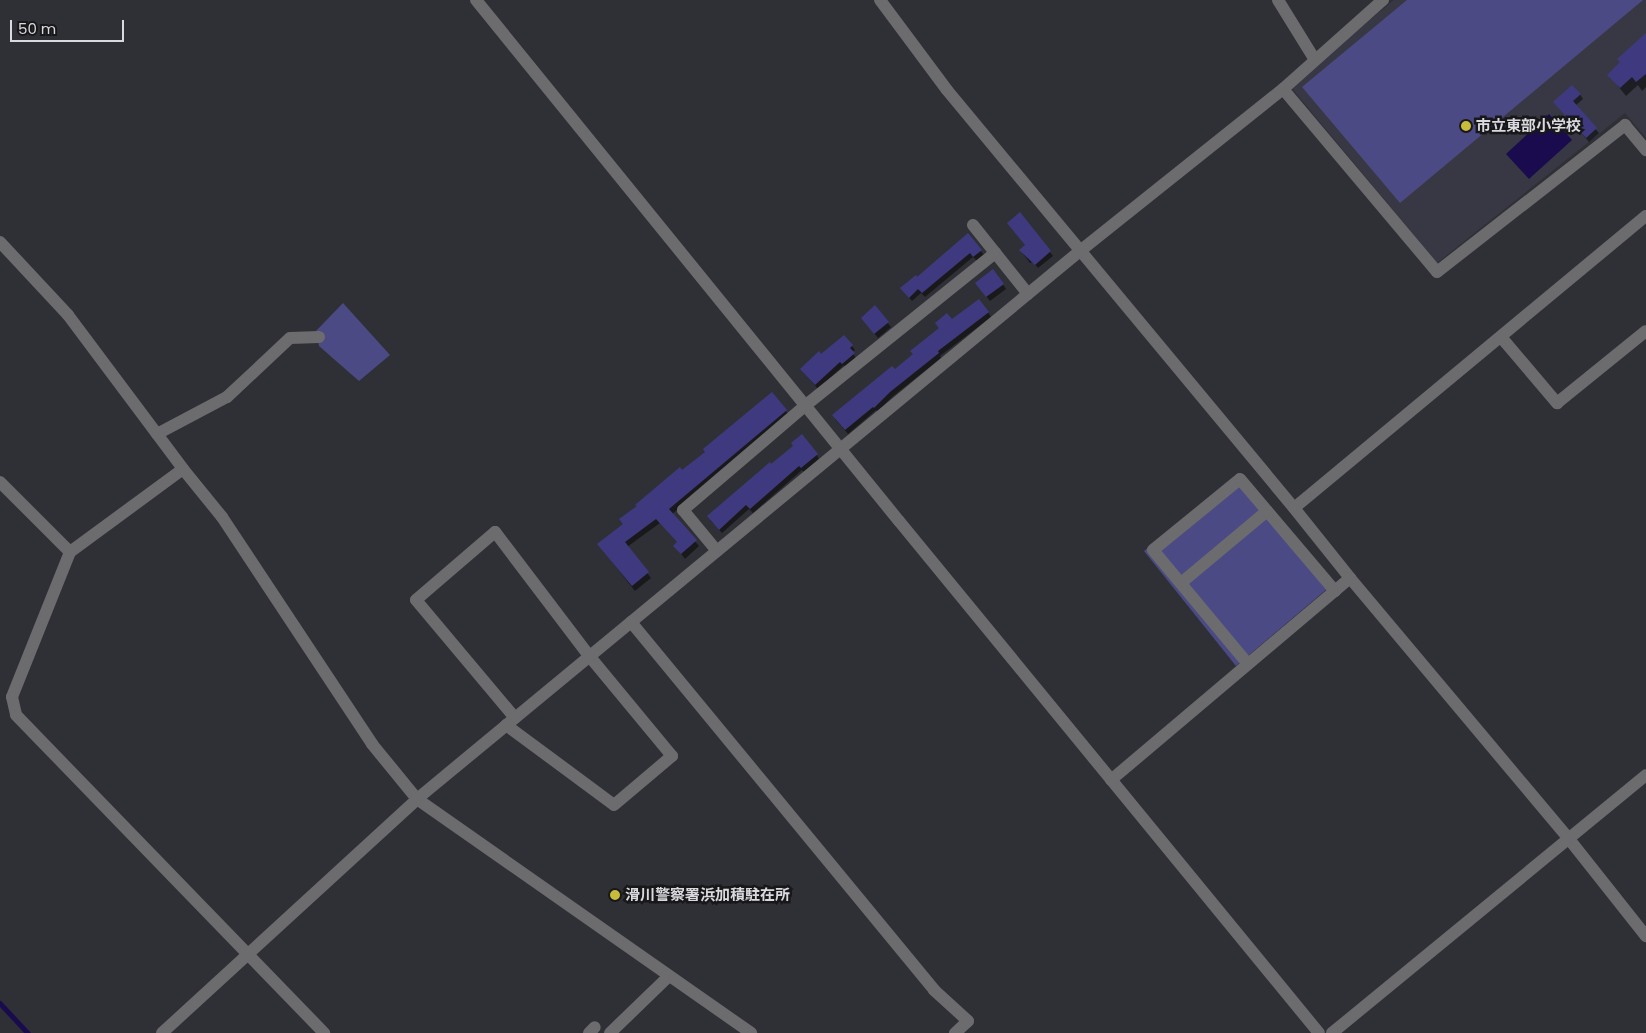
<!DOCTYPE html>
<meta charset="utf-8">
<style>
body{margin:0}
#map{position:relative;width:1646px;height:1033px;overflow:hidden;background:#2f3036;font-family:Poppins,"Noto Sans JP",sans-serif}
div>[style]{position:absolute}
.built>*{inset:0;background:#383844}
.green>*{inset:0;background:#4c4a84}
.water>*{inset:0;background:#1a0b4f}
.shadow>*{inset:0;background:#0007}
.stream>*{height:4.5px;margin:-2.25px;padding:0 2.25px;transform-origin:2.25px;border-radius:2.25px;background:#1a0b4f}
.building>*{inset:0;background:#3f3a80}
.minor>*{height:12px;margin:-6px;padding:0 6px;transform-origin:6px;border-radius:6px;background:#6c6c6f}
.dots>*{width:14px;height:14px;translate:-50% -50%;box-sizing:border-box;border:2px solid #18181b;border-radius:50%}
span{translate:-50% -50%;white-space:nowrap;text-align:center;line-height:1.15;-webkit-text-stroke:5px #18181b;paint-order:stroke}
.poi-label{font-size:15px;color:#dadade;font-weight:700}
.left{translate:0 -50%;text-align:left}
.scale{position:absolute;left:10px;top:20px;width:114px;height:22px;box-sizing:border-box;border:2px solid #dadade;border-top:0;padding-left:6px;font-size:15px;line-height:18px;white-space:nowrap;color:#dadade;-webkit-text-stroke:4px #18181b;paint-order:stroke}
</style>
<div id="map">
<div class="built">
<i style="clip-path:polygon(1394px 0,1646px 0,1646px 138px,1625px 113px,1437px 263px,1290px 86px)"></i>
</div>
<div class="green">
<i style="clip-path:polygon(1407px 0,1643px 0,1400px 203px,1302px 87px)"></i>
<i style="clip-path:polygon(343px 303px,390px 355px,359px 381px,319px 346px,316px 331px)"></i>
<i style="clip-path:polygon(1240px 473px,1334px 583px,1236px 666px,1144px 551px)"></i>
</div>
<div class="water">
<i style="clip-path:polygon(1549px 114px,1572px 140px,1529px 179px,1506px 154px)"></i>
</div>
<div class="shadow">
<i style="clip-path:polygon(1646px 35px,1646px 87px,1642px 91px,1638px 85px,1626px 96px,1609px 75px)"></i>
<i style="clip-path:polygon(1580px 94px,1583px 99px,1575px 106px,1599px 133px,1589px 142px,1555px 103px)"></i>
<i style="clip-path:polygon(968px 235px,984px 255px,977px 261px,973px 257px,925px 297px,921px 293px,912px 301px,905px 293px)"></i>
<i style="clip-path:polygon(1020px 250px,1050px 252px,1053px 256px,1038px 268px,1033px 262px,1030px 263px)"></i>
<i style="clip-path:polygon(1003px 284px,1006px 289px,990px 301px,979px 287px)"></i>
<i style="clip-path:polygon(875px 307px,891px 327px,878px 338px,865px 322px)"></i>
<i style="clip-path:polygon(988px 312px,991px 317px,940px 356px,941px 358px,892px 397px,877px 412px,876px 410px,848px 434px,836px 420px,834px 416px,895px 371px,952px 321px)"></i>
<i style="clip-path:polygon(844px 336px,852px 346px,855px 350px,852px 352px,856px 358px,845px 368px,844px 365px,818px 389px,804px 373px)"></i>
<i style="clip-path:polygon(786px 411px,789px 416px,672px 514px,699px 546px,685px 559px,675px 546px,678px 543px,660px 523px,627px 547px,651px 578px,635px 591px,602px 549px,624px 525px,682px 472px)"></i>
<i style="clip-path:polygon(817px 455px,819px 459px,804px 472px,802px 470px,753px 513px,749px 509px,722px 533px,711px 521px,708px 516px,771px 466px)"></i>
</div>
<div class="stream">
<i style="left:0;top:1003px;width:41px;rotate:47deg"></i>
</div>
<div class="building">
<i style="clip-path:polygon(1646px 33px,1646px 74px,1636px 82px,1632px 77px,1620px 88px,1607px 75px,1620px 62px,1617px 59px)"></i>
<i style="clip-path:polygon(1572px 85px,1581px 94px,1573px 101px,1597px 128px,1586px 138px,1553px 102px)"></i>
<i style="clip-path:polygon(1020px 212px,1051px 251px,1035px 265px,1019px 250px,1025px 245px,1007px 223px)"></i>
<i style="clip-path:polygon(968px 233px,982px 250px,973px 257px,970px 253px,922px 293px,918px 289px,909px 298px,900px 288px,916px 275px,917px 277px)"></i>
<i style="clip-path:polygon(993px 269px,1004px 284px,986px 297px,975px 283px)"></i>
<i style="clip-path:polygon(979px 299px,989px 312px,938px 351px,939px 353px,890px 392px,874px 408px,873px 407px,845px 430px,832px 415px,892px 366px,895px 369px,913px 354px,910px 351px,939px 328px,935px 323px,947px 313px,952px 319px)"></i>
<i style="clip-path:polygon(875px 305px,889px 322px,874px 334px,861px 318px)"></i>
<i style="clip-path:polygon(844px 335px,853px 345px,850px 348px,855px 353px,842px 364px,840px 362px,815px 385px,800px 369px,819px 351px,821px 354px)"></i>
<i style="clip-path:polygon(772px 392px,787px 410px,669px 509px,697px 540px,681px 554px,673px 546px,677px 542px,656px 519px,625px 542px,649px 572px,632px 586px,597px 544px,623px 524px,619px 519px,637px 506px,635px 505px,680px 467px,682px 470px,705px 452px,703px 449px)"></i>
<i style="clip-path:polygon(802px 434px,818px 454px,801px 468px,799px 466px,750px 509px,746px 505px,719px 530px,707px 516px,770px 462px,771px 464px,793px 446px,791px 443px)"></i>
</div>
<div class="minor">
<i style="left:476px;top:0;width:671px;rotate:50.93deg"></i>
<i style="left:899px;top:521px;width:662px;rotate:50.64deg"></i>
<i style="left:880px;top:0;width:112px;rotate:53.3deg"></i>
<i style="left:947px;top:90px;width:543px;rotate:50.3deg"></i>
<i style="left:1294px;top:508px;width:90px;rotate:51.3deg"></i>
<i style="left:1350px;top:578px;width:341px;rotate:50deg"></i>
<i style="left:1569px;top:839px;width:124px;rotate:51.6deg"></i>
<i style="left:1278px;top:0;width:70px;rotate:58.3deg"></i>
<i style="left:1283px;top:89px;width:239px;rotate:49.9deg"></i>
<i style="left:1437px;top:272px;width:239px;rotate:-38deg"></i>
<i style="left:1625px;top:125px;width:33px;rotate:50deg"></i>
<i style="left:973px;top:225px;width:88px;rotate:51.4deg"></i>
<i style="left:0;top:242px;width:100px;rotate:47deg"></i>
<i style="left:68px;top:315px;width:192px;rotate:53.2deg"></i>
<i style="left:183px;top:469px;width:62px;rotate:50.9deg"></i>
<i style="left:222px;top:517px;width:272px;rotate:56.5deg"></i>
<i style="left:372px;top:744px;width:71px;rotate:50.7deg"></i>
<i style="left:417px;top:799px;width:408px;rotate:35deg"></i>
<i style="left:1501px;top:337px;width:87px;rotate:49.7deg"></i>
<i style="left:1557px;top:403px;width:114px;rotate:-39deg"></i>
<i style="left:157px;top:434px;width:79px;rotate:-27.9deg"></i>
<i style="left:227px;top:397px;width:86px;rotate:-43.1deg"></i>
<i style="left:290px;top:338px;width:29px;rotate:-2deg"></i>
<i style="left:183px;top:469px;width:140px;rotate:143.7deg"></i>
<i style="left:70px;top:552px;width:156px;rotate:111.8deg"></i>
<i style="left:12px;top:697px;width:18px;rotate:77deg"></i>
<i style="left:16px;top:715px;width:443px;rotate:45.9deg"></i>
<i style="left:0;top:482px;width:99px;rotate:45deg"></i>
<i style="left:1294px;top:508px;width:457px;rotate:-39.7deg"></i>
<i style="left:717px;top:551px;width:53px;rotate:-129.7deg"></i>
<i style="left:683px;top:510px;width:162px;rotate:-40.5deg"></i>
<i style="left:806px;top:405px;width:243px;rotate:-38.8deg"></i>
<i style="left:1181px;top:583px;width:112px;rotate:-39.9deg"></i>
<i style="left:631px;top:622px;width:477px;rotate:50.5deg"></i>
<i style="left:934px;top:990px;width:46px;rotate:42.4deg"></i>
<i style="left:968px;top:1021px;width:18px;rotate:137deg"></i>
<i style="left:1248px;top:664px;width:148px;rotate:-129.8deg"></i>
<i style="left:1153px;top:550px;width:112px;rotate:-39.2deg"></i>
<i style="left:1240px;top:479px;width:147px;rotate:49.7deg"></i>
<i style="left:506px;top:725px;width:134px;rotate:36.5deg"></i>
<i style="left:614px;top:805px;width:76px;rotate:-40.2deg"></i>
<i style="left:672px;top:756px;width:129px;rotate:-129.6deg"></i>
<i style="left:590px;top:657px;width:157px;rotate:-127.2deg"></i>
<i style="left:495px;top:532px;width:104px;rotate:139.3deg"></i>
<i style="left:416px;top:600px;width:154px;rotate:50deg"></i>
<i style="left:1111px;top:780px;width:313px;rotate:-40.2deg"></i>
<i style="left:162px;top:1033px;width:346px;rotate:-42.5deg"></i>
<i style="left:417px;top:799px;width:860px;rotate:-39.58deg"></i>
<i style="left:1080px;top:251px;width:260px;rotate:-38.6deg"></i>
<i style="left:1283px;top:89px;width:134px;rotate:-41.7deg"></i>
<i style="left:589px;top:1033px;width:8px;rotate:-45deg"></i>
<i style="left:610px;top:1033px;width:82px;rotate:-44deg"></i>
<i style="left:1332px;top:1033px;width:406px;rotate:-39.4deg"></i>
</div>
<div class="dots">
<i style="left:1466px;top:126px;background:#c8bb3b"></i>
<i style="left:615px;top:895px;background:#c8bb3b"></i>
</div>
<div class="poi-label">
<span class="left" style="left:1476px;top:126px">市立東部小学校</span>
<span class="left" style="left:625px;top:895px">滑川警察署浜加積駐在所</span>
</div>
<div class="scale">50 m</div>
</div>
